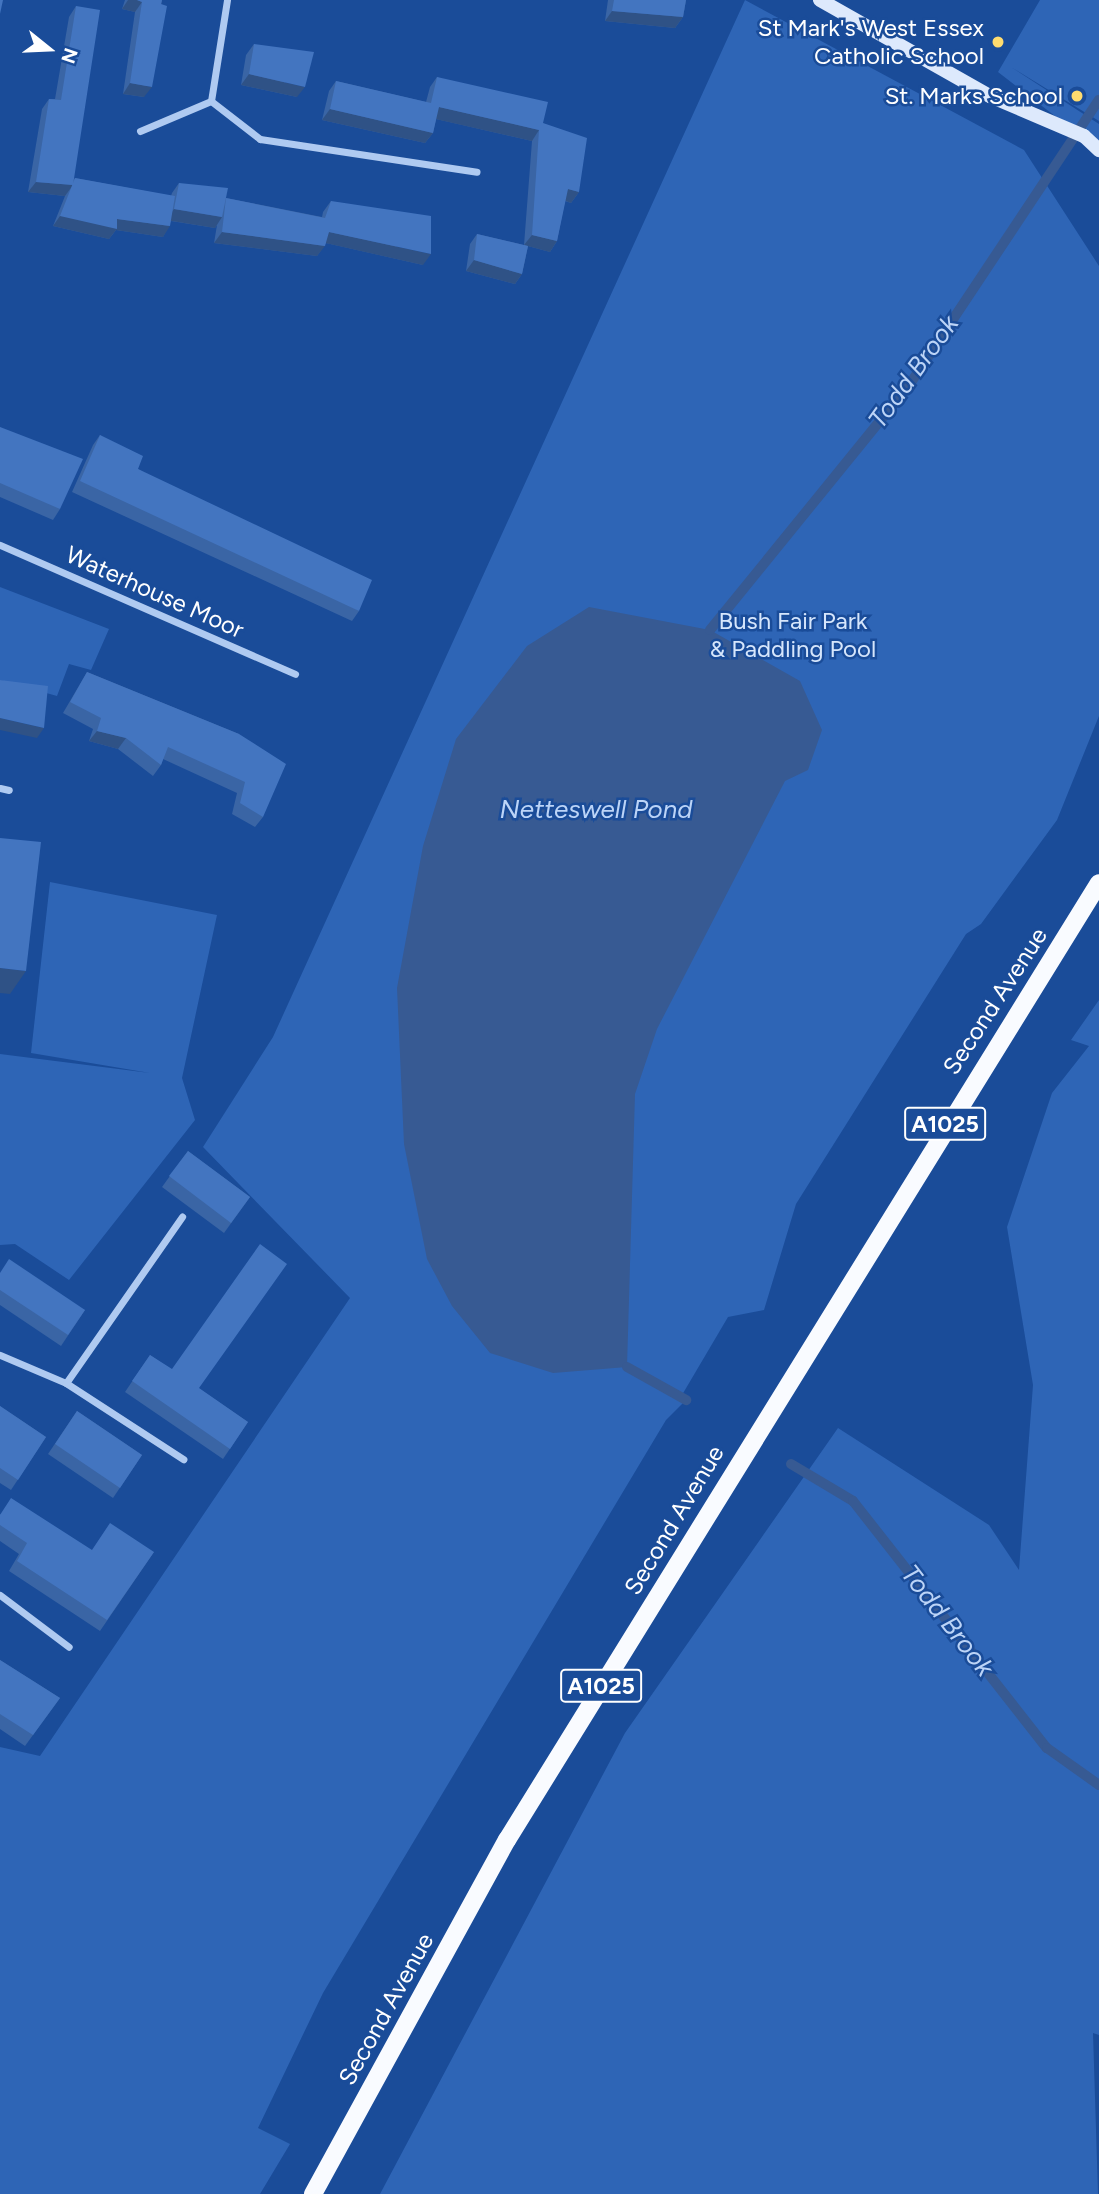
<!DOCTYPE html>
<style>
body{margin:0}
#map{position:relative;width:1099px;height:2194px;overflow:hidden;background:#1a4c99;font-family:Figtree,sans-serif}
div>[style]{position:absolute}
.green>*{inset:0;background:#2e65b6}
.water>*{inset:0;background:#375a93}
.stream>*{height:10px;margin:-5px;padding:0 5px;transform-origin:5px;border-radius:5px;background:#375a93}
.street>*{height:7px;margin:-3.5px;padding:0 3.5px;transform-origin:3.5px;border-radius:3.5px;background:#afcaf1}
.secondary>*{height:14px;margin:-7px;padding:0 7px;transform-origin:7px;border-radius:7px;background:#dde9fc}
.primary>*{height:18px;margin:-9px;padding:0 9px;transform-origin:9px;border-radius:9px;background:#f9fbff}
.wall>*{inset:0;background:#3a65a5}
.shaded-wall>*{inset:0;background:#2f5286}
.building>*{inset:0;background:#4375c0}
.dots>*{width:19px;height:19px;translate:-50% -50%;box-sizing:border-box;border:4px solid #1a4c99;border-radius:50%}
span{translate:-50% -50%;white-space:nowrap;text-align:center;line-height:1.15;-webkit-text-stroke:5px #1a4c99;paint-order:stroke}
.shield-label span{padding:2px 5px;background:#1a4c99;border:2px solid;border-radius:5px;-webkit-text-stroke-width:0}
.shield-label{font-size:23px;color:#fff;font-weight:700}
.poi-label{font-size:24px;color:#fff}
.right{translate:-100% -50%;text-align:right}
.street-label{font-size:24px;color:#fff}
.park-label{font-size:24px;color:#d6e6fc}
.water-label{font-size:26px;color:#bcd4f7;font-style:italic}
.north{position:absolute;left:14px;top:14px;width:70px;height:70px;-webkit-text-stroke:5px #1a4c99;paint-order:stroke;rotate:108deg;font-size:19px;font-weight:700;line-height:28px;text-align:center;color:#fff}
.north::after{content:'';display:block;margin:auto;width:24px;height:32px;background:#fff;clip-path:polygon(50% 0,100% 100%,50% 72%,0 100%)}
</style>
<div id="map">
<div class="green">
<i style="clip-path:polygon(745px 0,1024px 150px,1099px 266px,1099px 716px,1057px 820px,981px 924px,966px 934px,796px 1204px,764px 1310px,728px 1317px,682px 1395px,686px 1400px,666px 1420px,323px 1993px,258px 2128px,290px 2144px,260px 2194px,0 2194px,0 1747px,40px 1756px,350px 1298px,203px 1147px,273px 1037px)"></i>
<i style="clip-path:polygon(1040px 0,1099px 0,1099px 121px,1011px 67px,1099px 124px,1099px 150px,998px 72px)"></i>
<i style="clip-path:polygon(0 587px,109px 629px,91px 670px,69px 664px,57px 696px,0 680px)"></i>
<i style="clip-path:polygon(50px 882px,217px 915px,182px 1078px,195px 1120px,69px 1280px,15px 1244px,0 1245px,0 1054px,150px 1073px,31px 1053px)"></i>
<i style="clip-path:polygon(1099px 1000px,1099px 2035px,1093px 2033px,1098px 2194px,380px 2194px,625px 1733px,838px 1428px,989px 1525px,1019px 1570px,1033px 1385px,1007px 1227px,1052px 1093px,1089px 1046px,1071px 1040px)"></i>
</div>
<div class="water">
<i style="clip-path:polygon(589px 607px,710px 630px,800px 681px,822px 730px,808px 770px,785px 781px,657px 1029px,635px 1094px,627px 1367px,553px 1373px,490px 1353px,452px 1306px,427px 1259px,404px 1144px,397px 988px,423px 846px,456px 739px,527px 646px)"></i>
</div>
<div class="stream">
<i style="left:710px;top:630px;width:317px;rotate:-50.9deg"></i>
<i style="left:910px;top:384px;width:341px;rotate:-56.4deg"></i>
<i style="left:627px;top:1367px;width:68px;rotate:29.2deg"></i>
<i style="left:791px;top:1464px;width:72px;rotate:30.8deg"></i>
<i style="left:853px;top:1501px;width:314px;rotate:51.9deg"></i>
<i style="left:1047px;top:1748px;width:64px;rotate:35.4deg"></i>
</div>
<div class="street">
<i style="left:227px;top:0;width:102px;rotate:99deg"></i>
<i style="left:211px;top:101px;width:62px;rotate:37.8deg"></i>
<i style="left:260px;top:139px;width:219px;rotate:8.6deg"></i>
<i style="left:140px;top:131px;width:77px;rotate:-22.9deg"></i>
<i style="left:0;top:545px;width:322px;rotate:23.6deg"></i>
<i style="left:0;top:788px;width:9px;rotate:13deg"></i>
<i style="left:0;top:1355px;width:72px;rotate:23deg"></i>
<i style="left:66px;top:1383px;width:140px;rotate:33deg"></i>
<i style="left:66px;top:1383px;width:203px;rotate:-55.1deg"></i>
<i style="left:0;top:1595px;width:86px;rotate:37deg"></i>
</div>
<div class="secondary">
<i style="left:820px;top:0;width:195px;rotate:29.5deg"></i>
<i style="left:990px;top:96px;width:102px;rotate:23.1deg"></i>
<i style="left:1084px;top:136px;width:21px;rotate:43deg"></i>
</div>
<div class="primary">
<i style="left:313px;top:2194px;width:404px;rotate:-61.3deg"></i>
<i style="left:507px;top:1840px;width:1125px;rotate:-58.26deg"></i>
</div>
<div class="wall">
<i style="clip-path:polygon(125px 0,162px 0,144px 97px,123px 94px,135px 12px,122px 9px)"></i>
<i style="clip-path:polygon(608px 0,686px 0,683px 17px,675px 28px,605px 21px)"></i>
<i style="clip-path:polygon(76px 6px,73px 181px,75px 178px,171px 196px,172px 193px,179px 183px,226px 198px,322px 217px,323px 212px,331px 201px,423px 265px,326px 243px,317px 256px,214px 243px,217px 225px,215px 228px,171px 221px,163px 237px,116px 230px,109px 239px,53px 226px,65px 196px,28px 192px,42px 109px,49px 99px,55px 99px,69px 17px)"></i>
<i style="clip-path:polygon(254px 44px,297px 97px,241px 85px,246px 55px)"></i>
<i style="clip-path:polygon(437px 77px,543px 123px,579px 192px,571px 203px,565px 201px,557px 241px,550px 252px,528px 246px,522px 274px,515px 284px,466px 271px,470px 244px,477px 234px,524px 245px,532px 141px,436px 119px,433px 133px,425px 143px,322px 120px,329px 91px,336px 81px,426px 102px,430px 87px)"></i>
<i style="clip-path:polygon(0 427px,60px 509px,53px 520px,0 497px)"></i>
<i style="clip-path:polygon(100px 435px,138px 469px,359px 611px,352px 621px,72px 492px,93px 445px)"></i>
<i style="clip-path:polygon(87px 672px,239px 734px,263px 817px,255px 827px,232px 814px,237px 793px,163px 759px,161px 765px,153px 776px,118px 749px,89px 741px,93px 729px,63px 713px)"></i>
<i style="clip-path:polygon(188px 1151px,250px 1197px,224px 1233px,162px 1187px)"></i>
<i style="clip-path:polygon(0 1273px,85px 1310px,61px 1346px,0 1305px)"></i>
<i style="clip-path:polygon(150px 1355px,248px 1422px,223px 1459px,125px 1392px)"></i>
<i style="clip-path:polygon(0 1406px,46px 1437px,11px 1490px,0 1483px)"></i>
<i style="clip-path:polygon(77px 1411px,142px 1455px,113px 1498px,48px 1454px)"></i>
<i style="clip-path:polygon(0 1514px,91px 1550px,154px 1552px,100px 1631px,9px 1571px,19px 1554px,0 1541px)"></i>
<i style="clip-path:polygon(0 1660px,60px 1698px,25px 1746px,0 1729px)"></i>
</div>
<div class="shaded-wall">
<i style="clip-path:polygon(128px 0,137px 0,142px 2px,135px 12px,122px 9px)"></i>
<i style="clip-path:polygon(612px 11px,683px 17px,675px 28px,605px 21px)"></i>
<i style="clip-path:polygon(249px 74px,305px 87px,297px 97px,241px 85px)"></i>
<i style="clip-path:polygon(130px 83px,152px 87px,144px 97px,123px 94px)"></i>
<i style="clip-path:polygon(439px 107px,539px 130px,532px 141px,431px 118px)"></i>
<i style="clip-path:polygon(330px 109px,433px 133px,425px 143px,322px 120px)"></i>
<i style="clip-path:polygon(36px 182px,73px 185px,65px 196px,28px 192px)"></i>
<i style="clip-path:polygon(568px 189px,579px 192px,571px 203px,561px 199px)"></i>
<i style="clip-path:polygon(174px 209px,222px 217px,215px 228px,166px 220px)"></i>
<i style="clip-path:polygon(60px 216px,117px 219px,170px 226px,163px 237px,116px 230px,109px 239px,53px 226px)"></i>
<i style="clip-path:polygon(222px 232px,325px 246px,317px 256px,214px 243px)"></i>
<i style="clip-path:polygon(329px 232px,431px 254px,423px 265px,321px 242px)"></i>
<i style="clip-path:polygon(532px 235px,557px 241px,550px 252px,524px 245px)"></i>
<i style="clip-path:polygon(474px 260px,522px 274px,515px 284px,466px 271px)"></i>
<i style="clip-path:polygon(0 718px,44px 728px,37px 738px,0 730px)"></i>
<i style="clip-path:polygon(97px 731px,126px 738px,118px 749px,89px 741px)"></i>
<i style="clip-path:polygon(0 968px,26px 971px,10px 994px,0 993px)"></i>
</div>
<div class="building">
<i style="clip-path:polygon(0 0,3px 0,0 14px)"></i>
<i style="clip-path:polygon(137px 0,162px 0,161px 4px,167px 6px,152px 87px,130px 83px,142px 2px)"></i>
<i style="clip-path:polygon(614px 0,686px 0,683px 17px,612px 11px)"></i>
<i style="clip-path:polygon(76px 6px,100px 10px,73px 185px,36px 182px,49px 99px,61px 100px)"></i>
<i style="clip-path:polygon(254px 44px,314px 52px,305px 87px,249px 74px)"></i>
<i style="clip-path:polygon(437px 77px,548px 102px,543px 123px,587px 138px,579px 192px,568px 189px,557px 241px,532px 235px,539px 130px,439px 107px,433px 133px,330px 109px,336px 81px,431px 103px)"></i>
<i style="clip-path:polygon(75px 178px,175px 196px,170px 226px,117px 219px,117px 229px,60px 216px)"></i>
<i style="clip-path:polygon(179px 183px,228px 188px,222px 217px,174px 209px)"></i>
<i style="clip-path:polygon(226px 198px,325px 218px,331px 201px,431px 216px,431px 254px,329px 232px,325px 246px,222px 232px)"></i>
<i style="clip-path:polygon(477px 234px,528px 246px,522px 274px,474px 260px)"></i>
<i style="clip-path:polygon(0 427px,83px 459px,60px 509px,0 483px)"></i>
<i style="clip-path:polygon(100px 435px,143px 456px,138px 469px,372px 580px,359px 611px,80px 481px)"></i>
<i style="clip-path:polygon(87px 672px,239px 734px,286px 764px,263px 817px,240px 803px,245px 782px,168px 747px,161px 765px,126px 738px,97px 731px,101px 718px,70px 702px)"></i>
<i style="clip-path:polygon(0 680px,48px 686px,44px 728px,0 718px)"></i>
<i style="clip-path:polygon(0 838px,41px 842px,26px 971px,0 968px)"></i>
<i style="clip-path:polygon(188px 1151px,250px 1197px,231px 1223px,169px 1176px)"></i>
<i style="clip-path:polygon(260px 1244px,287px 1264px,199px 1388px,248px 1422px,230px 1449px,132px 1381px,150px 1355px,172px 1369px)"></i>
<i style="clip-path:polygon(9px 1259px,85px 1310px,68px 1335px,0 1290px,0 1273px)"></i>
<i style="clip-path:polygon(0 1406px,46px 1437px,18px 1480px,0 1468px)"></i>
<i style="clip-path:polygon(77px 1411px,142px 1455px,120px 1488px,55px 1444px)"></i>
<i style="clip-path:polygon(11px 1498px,92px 1550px,110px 1523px,154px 1552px,107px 1620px,17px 1561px,27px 1543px,0 1525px,0 1515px)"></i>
<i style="clip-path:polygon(0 1660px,60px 1698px,33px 1735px,0 1714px)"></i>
</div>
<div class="dots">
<i style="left:998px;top:42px;background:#ffdc6f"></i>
<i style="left:1077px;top:96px;background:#ffdc6f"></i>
</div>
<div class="shield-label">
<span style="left:945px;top:1124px">A1025</span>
<span style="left:601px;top:1686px">A1025</span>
</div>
<div class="poi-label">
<span class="right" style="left:984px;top:42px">St Mark's West Essex<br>Catholic School</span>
<span class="right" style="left:1063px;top:96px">St. Marks School</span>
</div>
<div class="street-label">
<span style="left:155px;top:592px;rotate:24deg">Waterhouse Moor</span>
<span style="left:995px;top:1001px;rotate:-57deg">Second Avenue</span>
<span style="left:674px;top:1520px;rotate:-59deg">Second Avenue</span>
<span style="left:386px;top:2009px;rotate:-61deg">Second Avenue</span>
</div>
<div class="park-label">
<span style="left:793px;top:635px">Bush Fair Park<br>&amp; Paddling Pool</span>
</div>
<div class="water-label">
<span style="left:914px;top:372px;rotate:-54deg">Todd Brook</span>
<span style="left:596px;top:810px">Netteswell Pond</span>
<span style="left:947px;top:1621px;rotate:52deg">Todd Brook</span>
</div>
<div class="north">N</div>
</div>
